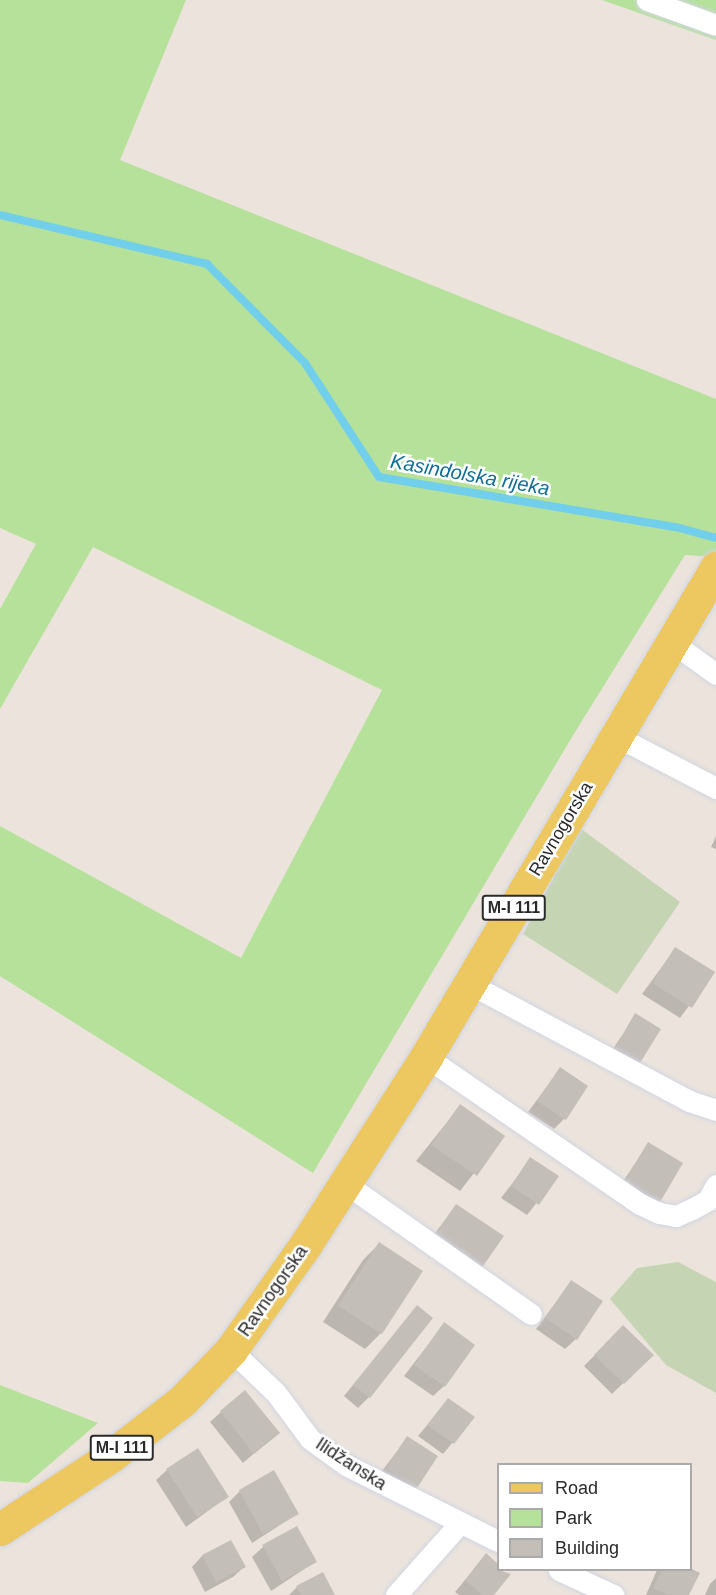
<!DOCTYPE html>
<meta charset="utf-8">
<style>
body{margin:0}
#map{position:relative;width:716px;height:1595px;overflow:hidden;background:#ece4dc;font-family:Arial,sans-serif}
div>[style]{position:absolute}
.green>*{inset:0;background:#b5e19a}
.cemetery>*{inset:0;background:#c5d5b4}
.shadow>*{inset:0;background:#0003}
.stream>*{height:8px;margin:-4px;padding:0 4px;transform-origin:4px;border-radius:4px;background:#71cfeb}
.building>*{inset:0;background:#c4beb9}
.roads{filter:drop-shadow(0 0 2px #d1d5e2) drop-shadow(0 0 2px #d1d5e2)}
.minor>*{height:21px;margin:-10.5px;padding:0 10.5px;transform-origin:10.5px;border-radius:10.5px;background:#fff}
.primary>*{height:33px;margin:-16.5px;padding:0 16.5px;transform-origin:16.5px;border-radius:16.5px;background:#edc760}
span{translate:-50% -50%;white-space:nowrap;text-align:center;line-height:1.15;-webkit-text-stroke:5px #fff;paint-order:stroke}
.shield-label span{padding:2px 4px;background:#fff;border:2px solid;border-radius:4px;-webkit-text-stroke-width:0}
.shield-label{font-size:16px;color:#2a2a2a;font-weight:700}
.street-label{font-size:18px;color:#2a2a2a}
.water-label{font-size:20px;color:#116e97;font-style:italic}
.legend{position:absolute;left:497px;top:1463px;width:195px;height:108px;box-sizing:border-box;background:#fff;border:2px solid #aaa;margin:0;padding:8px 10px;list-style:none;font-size:18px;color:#2a2a2a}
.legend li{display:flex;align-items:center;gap:12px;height:30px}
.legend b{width:30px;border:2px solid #aaa}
</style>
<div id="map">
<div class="green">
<i style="clip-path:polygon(0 0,186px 0,120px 160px,716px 399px,716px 557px,685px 555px,575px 732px,313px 1173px,0 976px,0 826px,241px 958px,382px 690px,93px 547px,0 709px,0 609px,36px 544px,0 528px)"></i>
<i style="clip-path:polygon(602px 0,716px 0,716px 40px)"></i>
<i style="clip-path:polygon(0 1385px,98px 1423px,28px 1483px,0 1481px)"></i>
</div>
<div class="cemetery">
<i style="clip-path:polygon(580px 828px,680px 902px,617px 994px,523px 934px)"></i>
<i style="clip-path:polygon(678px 1262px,716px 1282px,716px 1393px,666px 1365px,610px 1299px,637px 1268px)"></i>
</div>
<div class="shadow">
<i style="clip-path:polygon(716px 836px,716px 849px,711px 847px)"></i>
<i style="clip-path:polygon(675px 949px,713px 973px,680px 1018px,642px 994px)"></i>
<i style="clip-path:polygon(636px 1015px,639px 1062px,629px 1072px,606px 1059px)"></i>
<i style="clip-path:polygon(560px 1069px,564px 1119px,554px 1129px,528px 1112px)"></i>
<i style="clip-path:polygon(460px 1106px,503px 1136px,460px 1191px,416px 1161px)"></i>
<i style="clip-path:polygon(648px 1144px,659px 1201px,648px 1211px,616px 1192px)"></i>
<i style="clip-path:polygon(531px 1159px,557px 1177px,527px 1215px,501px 1198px)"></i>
<i style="clip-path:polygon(457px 1205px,502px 1236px,424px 1247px)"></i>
<i style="clip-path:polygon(379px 1244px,421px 1272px,381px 1333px,365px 1349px,323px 1322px,363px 1260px)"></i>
<i style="clip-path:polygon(571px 1282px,576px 1339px,565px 1349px,536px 1329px)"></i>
<i style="clip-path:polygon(417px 1307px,369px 1397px,358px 1408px,344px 1396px)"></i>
<i style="clip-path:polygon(444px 1324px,444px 1386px,433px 1396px,404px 1376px)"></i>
<i style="clip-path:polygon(623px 1327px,652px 1355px,612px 1394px,584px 1366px)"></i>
<i style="clip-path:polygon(448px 1400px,473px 1418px,443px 1454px,418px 1436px)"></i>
<i style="clip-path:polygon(221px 1412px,278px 1433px,243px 1463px,210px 1422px)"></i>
<i style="clip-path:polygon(407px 1438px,416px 1487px,405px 1498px,376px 1479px)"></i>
<i style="clip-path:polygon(167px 1470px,227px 1497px,186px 1527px,156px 1480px)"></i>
<i style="clip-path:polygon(240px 1491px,297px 1514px,252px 1543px,229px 1502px)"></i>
<i style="clip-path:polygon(297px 1528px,315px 1562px,271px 1591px,252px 1557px,263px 1547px)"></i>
<i style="clip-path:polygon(231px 1542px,244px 1567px,233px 1577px,205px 1592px,192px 1567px,202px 1556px)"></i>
<i style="clip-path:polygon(486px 1555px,498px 1570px,509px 1574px,492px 1595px,459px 1595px,455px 1592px)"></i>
<i style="clip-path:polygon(657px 1570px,689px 1570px,688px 1595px,646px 1595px)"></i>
<i style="clip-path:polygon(322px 1574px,333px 1595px,289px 1595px,297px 1587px)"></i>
<i style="clip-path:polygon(716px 1578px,716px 1595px,705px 1595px,710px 1584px)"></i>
</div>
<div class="stream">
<i style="left:0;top:215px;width:213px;rotate:13.3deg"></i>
<i style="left:207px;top:264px;width:139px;rotate:45.3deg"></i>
<i style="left:305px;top:363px;width:136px;rotate:57deg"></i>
<i style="left:379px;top:477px;width:301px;rotate:9.6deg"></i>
<i style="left:676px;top:527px;width:41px;rotate:15.4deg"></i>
</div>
<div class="building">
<i style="clip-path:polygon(675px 947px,715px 972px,692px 1008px,652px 983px)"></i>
<i style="clip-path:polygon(635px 1013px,661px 1029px,640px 1063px,615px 1048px)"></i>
<i style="clip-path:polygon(560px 1067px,588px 1086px,566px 1120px,537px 1101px)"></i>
<i style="clip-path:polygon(460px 1104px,505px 1136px,477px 1176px,431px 1145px)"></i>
<i style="clip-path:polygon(648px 1142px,683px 1163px,660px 1202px,625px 1181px)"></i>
<i style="clip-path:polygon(530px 1157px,559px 1176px,539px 1205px,511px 1186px)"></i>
<i style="clip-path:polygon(456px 1204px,504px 1236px,481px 1269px,434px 1236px)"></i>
<i style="clip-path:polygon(379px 1242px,423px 1271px,382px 1334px,338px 1306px)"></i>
<i style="clip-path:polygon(571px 1280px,603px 1301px,577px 1340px,545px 1318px)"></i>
<i style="clip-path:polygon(417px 1305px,433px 1318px,370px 1398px,353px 1385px)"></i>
<i style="clip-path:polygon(444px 1322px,475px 1345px,445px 1387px,414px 1365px)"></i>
<i style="clip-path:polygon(623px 1325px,654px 1355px,624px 1384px,594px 1355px)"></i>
<i style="clip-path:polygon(245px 1390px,280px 1433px,254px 1454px,220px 1411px)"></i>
<i style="clip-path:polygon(448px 1398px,475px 1417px,454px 1444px,427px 1425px)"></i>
<i style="clip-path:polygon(407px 1436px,438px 1456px,417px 1488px,386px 1468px)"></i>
<i style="clip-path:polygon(198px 1448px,229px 1497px,197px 1517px,166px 1469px)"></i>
<i style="clip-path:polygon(274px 1470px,299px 1514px,263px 1534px,239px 1490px)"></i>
<i style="clip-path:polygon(297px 1526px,317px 1562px,282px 1581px,262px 1545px)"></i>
<i style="clip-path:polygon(231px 1540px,246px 1567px,216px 1582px,202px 1555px)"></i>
<i style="clip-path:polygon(486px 1553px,498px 1564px,498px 1570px,511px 1574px,494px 1595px,483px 1595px,465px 1580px)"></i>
<i style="clip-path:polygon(690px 1568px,700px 1573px,689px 1595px,668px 1595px,653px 1588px,662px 1570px)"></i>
<i style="clip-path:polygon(323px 1572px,335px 1595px,301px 1595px,296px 1586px)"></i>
</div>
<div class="roads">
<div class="minor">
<i style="left:647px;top:0;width:73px;rotate:19.9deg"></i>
<i style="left:673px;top:643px;width:53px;rotate:35.8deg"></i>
<i style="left:616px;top:736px;width:113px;rotate:27.5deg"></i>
<i style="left:470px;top:984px;width:248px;rotate:28.1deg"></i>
<i style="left:689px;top:1101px;width:28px;rotate:18deg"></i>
<i style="left:426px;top:1057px;width:260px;rotate:34.5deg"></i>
<i style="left:640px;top:1204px;width:21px;rotate:25deg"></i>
<i style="left:659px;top:1213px;width:17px;rotate:10deg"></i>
<i style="left:676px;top:1216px;width:17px;rotate:-24deg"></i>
<i style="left:692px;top:1209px;width:18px;rotate:-29deg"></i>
<i style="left:708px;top:1200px;width:17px;rotate:-62deg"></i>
<i style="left:346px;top:1184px;width:226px;rotate:35.1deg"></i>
<i style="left:231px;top:1350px;width:62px;rotate:43.7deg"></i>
<i style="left:276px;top:1393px;width:57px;rotate:53.5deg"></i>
<i style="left:310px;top:1439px;width:44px;rotate:35.8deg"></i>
<i style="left:346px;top:1465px;width:170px;rotate:26.6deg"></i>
<i style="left:559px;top:1570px;width:60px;rotate:24.8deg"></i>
<i style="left:396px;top:1595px;width:96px;rotate:-48.4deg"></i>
</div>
<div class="primary">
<i style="left:0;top:1529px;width:133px;rotate:-33.3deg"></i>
<i style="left:111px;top:1456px;width:90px;rotate:-37.8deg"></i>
<i style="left:182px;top:1401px;width:71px;rotate:-46.1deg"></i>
<i style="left:231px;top:1350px;width:130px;rotate:-54.7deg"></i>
<i style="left:306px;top:1244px;width:222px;rotate:-57.3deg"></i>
<i style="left:426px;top:1057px;width:569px;rotate:-59.33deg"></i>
</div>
</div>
<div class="shield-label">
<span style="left:514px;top:908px">M-I 111</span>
<span style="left:122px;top:1448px">M-I 111</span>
</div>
<div class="street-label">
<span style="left:561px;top:829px;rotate:-59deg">Ravnogorska</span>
<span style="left:273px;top:1291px;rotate:-55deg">Ravnogorska</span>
<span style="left:351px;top:1464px;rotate:33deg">Ilidžanska</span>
</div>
<div class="water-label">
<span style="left:470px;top:475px;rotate:10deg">Kasindolska rijeka</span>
</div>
<ul class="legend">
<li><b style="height:8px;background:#edc760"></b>Road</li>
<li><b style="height:16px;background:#b5e19a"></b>Park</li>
<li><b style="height:16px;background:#c4beb9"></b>Building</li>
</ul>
</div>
